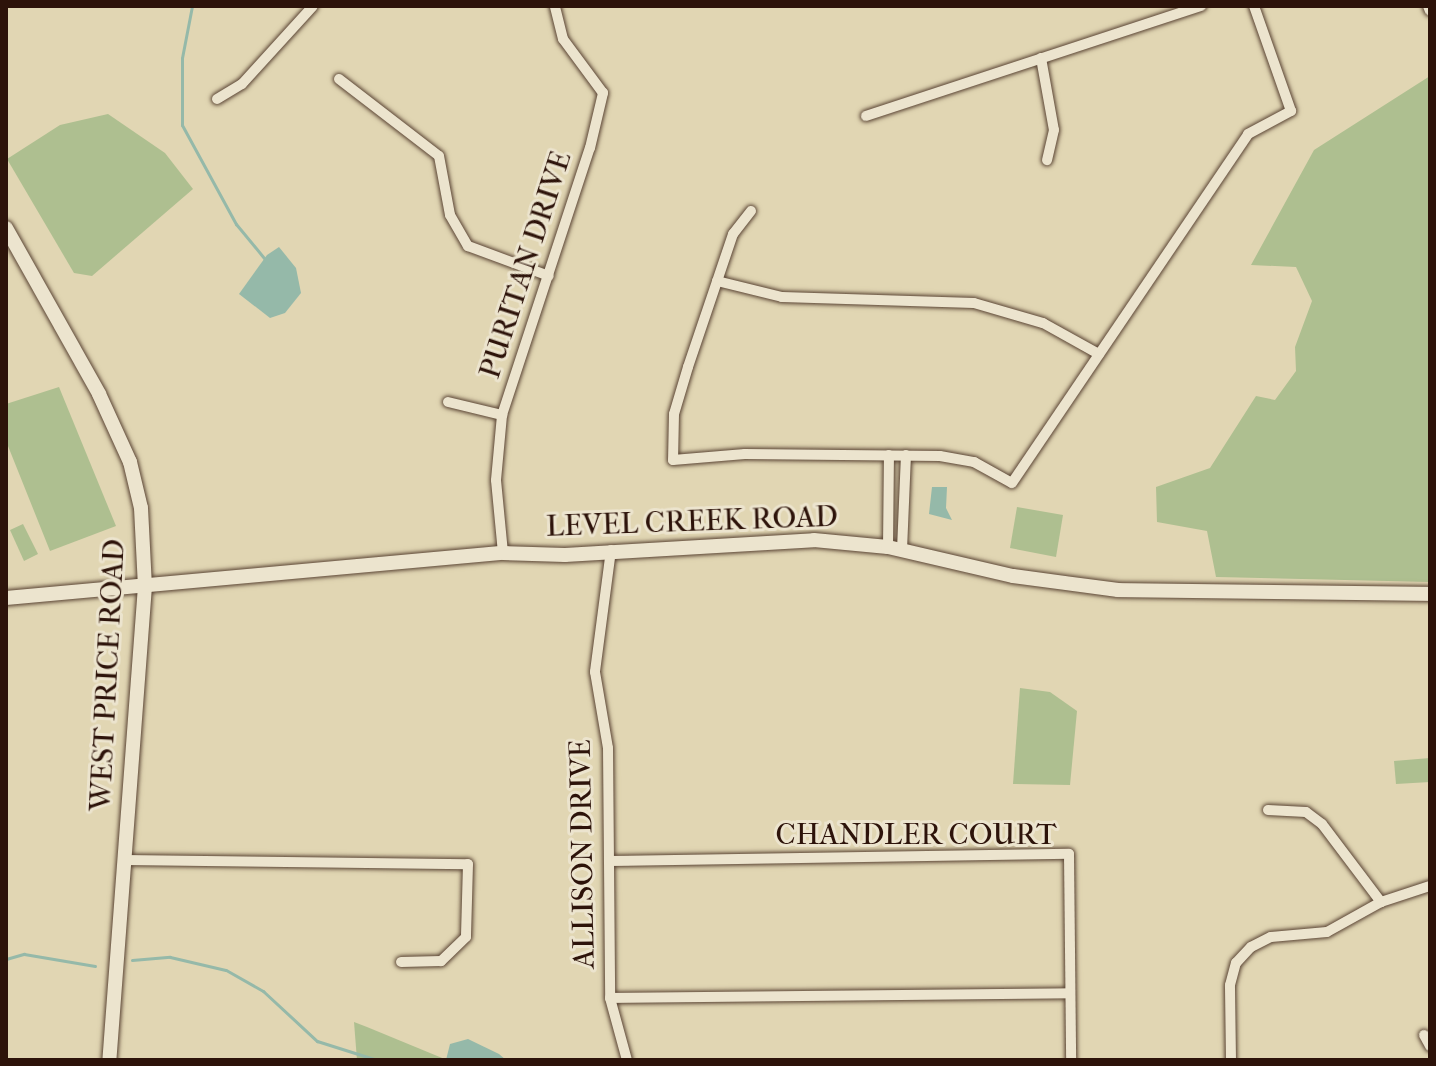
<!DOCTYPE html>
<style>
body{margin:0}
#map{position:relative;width:1436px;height:1066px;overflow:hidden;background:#e1d6b3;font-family:"IM FELL French Canon",serif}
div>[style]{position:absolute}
.green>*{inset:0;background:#aebf90}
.water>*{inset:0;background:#95b9a9}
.stream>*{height:3px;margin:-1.5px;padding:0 1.5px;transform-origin:1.5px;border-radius:1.5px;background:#95b9a9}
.roads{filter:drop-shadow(0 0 2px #5a4434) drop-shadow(0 0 2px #5a4434)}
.street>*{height:10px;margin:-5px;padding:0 5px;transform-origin:5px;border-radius:5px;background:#ece4ce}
.secondary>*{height:14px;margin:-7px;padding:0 7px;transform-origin:7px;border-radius:7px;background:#ece4ce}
span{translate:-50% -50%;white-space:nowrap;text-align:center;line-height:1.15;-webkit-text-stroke:6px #ece4ce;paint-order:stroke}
.street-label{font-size:30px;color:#2d130a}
.frame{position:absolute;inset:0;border:8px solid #2d130a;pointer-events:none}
</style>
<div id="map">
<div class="green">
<i style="clip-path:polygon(1430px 76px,1430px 582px,1216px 577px,1207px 531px,1157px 522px,1156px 487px,1210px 468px,1256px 396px,1275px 400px,1296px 371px,1295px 347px,1312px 301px,1296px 267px,1251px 265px,1314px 150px)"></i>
<i style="clip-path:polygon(108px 114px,165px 153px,193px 189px,92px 276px,74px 273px,7px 159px,60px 125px)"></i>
<i style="clip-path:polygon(59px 387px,116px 526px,50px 551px,6px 441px,6px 404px)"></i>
<i style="clip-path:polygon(1017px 507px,1063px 515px,1056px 557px,1010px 548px)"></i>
<i style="clip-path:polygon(23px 524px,38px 554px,24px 561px,10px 530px)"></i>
<i style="clip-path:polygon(1020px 688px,1050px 692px,1077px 711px,1070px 785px,1013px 784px)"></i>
<i style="clip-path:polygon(1430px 758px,1430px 782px,1396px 784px,1394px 761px)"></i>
<i style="clip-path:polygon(354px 1022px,367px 1027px,447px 1060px,357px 1060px)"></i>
</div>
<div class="water">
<i style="clip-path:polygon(279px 247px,296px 268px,301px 293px,285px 313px,270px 318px,239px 294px,267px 255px)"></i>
<i style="clip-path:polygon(932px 487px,947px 487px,946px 508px,952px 520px,929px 514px)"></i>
<i style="clip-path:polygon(468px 1039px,499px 1054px,506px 1060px,446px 1060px,450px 1044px)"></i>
</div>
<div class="stream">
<i style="left:192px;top:6px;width:53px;rotate:100.9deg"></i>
<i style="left:182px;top:58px;width:67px;rotate:90deg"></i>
<i style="left:182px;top:125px;width:113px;rotate:61.4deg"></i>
<i style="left:236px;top:224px;width:44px;rotate:50.5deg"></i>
<i style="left:6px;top:959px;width:19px;rotate:-16deg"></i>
<i style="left:24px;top:954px;width:72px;rotate:9.6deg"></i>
<i style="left:132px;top:960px;width:38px;rotate:-5deg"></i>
<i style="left:170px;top:957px;width:57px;rotate:13.1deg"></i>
<i style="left:226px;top:970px;width:43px;rotate:29.6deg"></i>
<i style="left:263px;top:991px;width:74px;rotate:42.8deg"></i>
<i style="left:317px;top:1041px;width:63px;rotate:17.6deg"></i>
</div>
<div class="roads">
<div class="street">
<i style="left:1428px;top:6px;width:5px;rotate:68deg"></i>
<i style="left:1041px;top:58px;width:73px;rotate:79.8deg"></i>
<i style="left:1054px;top:130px;width:31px;rotate:103deg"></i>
<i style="left:339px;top:79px;width:126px;rotate:37.6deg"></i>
<i style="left:439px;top:156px;width:60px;rotate:79.4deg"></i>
<i style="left:450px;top:215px;width:36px;rotate:60deg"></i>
<i style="left:468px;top:246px;width:86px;rotate:20.3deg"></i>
<i style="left:217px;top:99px;width:29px;rotate:-31deg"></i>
<i style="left:242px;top:84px;width:105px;rotate:-47.7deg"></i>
<i style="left:866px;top:116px;width:353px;rotate:-18.2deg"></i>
<i style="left:751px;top:211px;width:29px;rotate:128deg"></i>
<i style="left:733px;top:234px;width:140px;rotate:108.7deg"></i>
<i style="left:688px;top:367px;width:49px;rotate:106.6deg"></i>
<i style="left:674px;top:414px;width:46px;rotate:91.2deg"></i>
<i style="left:673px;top:460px;width:72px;rotate:-4.8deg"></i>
<i style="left:745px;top:454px;width:195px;rotate:0.6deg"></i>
<i style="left:940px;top:456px;width:35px;rotate:10deg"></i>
<i style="left:974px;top:462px;width:43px;rotate:28.9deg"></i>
<i style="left:1012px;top:483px;width:421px;rotate:-55.9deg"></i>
<i style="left:1248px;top:134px;width:49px;rotate:-28.1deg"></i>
<i style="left:1291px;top:111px;width:111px;rotate:-109.4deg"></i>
<i style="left:717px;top:281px;width:67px;rotate:13.8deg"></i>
<i style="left:782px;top:297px;width:192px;rotate:1.8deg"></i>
<i style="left:974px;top:303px;width:72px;rotate:16.2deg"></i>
<i style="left:1043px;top:323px;width:64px;rotate:29deg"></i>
<i style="left:448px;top:402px;width:56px;rotate:13.5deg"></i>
<i style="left:888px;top:547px;width:92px;rotate:-89.4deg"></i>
<i style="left:611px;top:550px;width:123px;rotate:97.5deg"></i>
<i style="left:595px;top:672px;width:77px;rotate:80.3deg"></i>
<i style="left:608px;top:748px;width:250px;rotate:89.5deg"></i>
<i style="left:610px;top:998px;width:64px;rotate:74.7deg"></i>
<i style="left:902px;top:550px;width:95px;rotate:-87.6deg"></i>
<i style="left:503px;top:553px;width:73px;rotate:-95.5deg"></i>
<i style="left:496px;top:480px;width:65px;rotate:-84.7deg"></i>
<i style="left:502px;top:415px;width:281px;rotate:-71.8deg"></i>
<i style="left:590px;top:148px;width:57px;rotate:-76.7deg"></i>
<i style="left:603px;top:93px;width:67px;rotate:-126.5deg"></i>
<i style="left:563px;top:39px;width:34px;rotate:-104deg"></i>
<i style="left:1268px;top:810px;width:38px;rotate:3deg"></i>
<i style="left:1306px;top:812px;width:20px;rotate:37deg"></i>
<i style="left:1322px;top:824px;width:98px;rotate:52.9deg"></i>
<i style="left:124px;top:860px;width:344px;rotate:0.7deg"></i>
<i style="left:468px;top:864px;width:73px;rotate:91.6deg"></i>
<i style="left:466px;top:937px;width:35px;rotate:136deg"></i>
<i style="left:441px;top:961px;width:40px;rotate:178.6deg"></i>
<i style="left:609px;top:861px;width:460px;rotate:-0.9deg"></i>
<i style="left:1069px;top:854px;width:206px;rotate:89.4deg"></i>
<i style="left:610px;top:998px;width:460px;rotate:-0.6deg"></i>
<i style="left:1424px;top:1035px;width:13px;rotate:61deg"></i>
<i style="left:1231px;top:1060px;width:75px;rotate:-90.8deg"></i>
<i style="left:1230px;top:985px;width:23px;rotate:-75deg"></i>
<i style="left:1236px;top:963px;width:22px;rotate:-47deg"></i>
<i style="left:1251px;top:947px;width:22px;rotate:-27deg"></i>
<i style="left:1271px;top:937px;width:56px;rotate:-5.1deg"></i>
<i style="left:1327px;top:932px;width:62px;rotate:-29.1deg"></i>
<i style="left:1381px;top:902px;width:52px;rotate:-18.1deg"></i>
</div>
<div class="secondary">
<i style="left:6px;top:228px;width:190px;rotate:60.7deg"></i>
<i style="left:99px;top:394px;width:75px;rotate:65.5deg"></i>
<i style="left:130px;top:462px;width:47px;rotate:76.6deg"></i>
<i style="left:141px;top:508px;width:78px;rotate:87.1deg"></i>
<i style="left:145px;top:586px;width:475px;rotate:94.3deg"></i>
<i style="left:6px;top:598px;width:499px;rotate:-5.2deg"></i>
<i style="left:503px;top:553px;width:62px;rotate:1.8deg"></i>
<i style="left:565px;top:555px;width:249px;rotate:-3.4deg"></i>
<i style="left:814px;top:540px;width:74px;rotate:5.4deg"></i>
<i style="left:888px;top:547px;width:128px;rotate:13.1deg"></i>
<i style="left:1013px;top:576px;width:106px;rotate:7.6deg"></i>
<i style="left:1118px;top:590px;width:312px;rotate:0.7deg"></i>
</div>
</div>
<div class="street-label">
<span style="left:526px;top:265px;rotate:-72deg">PURITAN DRIVE</span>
<span style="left:692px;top:522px;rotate:-2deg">LEVEL CREEK ROAD</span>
<span style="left:108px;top:675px;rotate:-87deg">WEST PRICE ROAD</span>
<span style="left:916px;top:835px">CHANDLER COURT</span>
<span style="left:583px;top:854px;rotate:-91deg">ALLISON DRIVE</span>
</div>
<div class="frame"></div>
</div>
